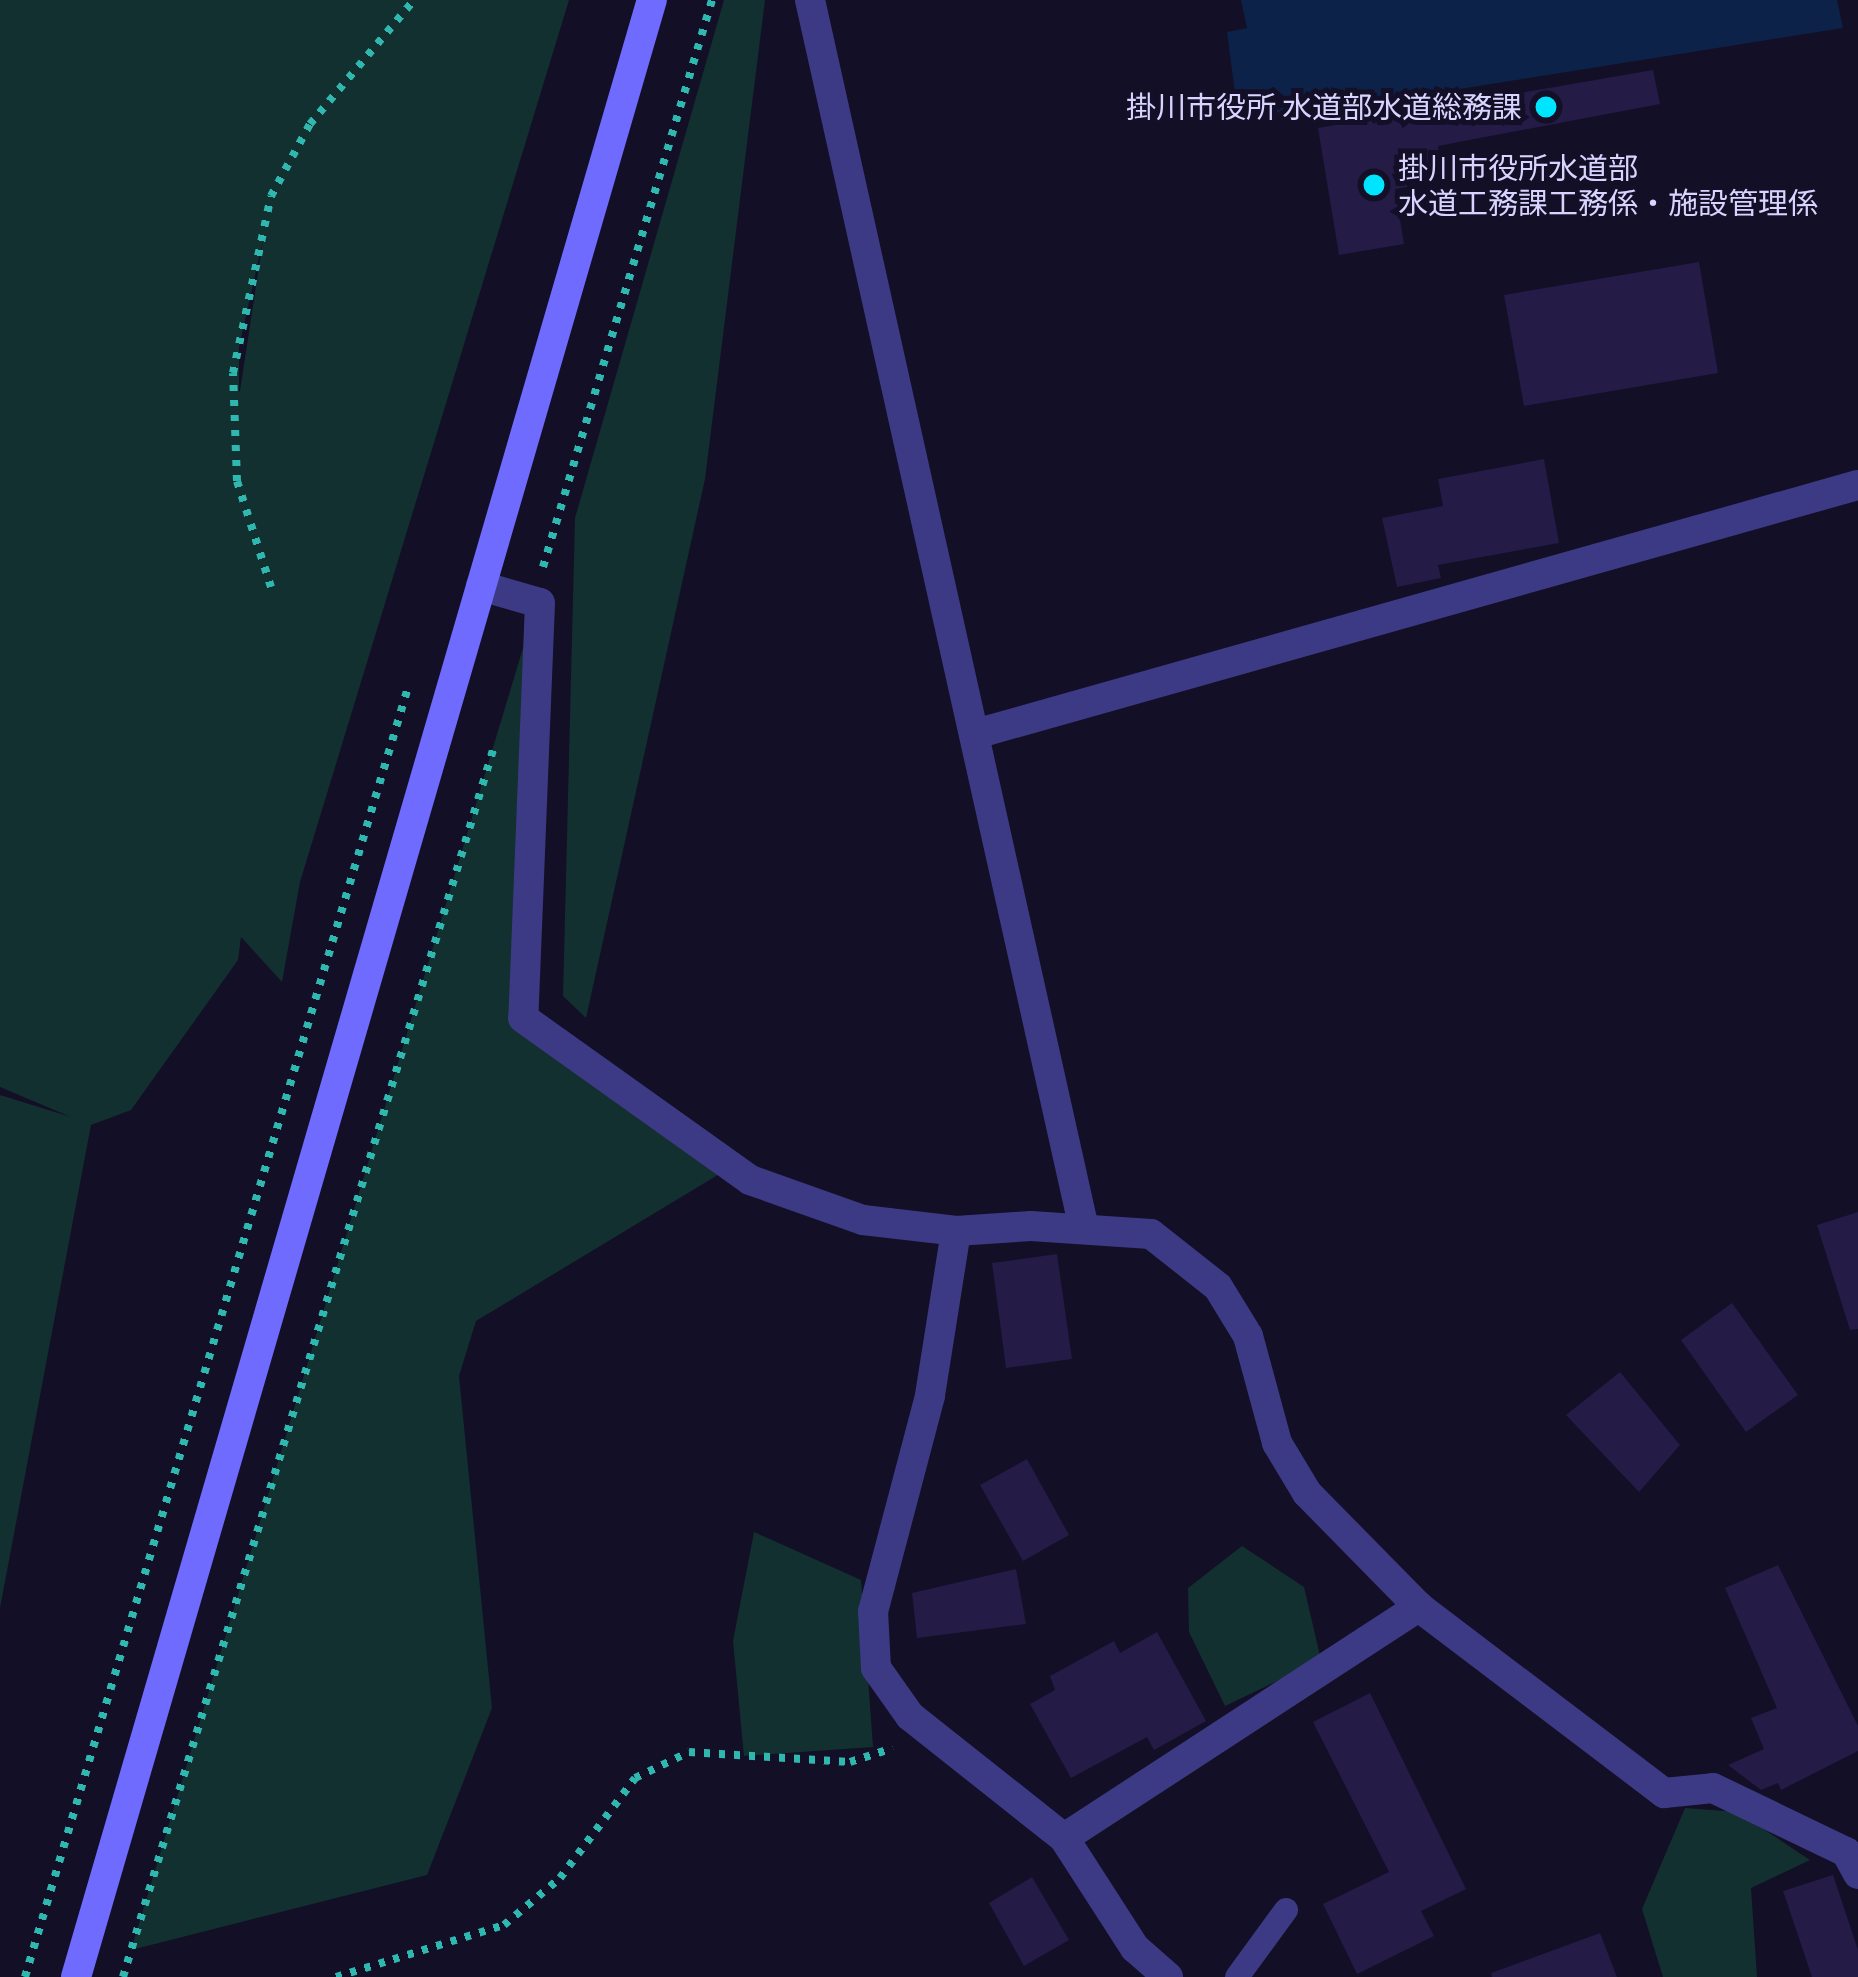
<!DOCTYPE html>
<meta charset="utf-8">
<style>
body{margin:0}
#map{position:relative;width:1858px;height:1977px;overflow:hidden;background:#130f26;font-family:Manrope,"Noto Sans JP",sans-serif}
div>[style]{position:absolute}
.green>*{inset:0;background:#12302f}
.water>*{inset:0;background:#0c2248}
.building>*{inset:0;background:#241b47}
.path>*{height:8px;margin-top:-4px;transform-origin:0;background:repeating-linear-gradient(90deg,#2fb8b0 0 6px,transparent 0 15px)}
.lane>*{height:24px;margin:-12px;padding:0 12px;transform-origin:12px;border-radius:12px;background:#3d3a85}
.street>*{height:30px;margin:-15px;padding:0 15px;transform-origin:15px;border-radius:15px;background:#3d3a85}
.secondary>*{height:30px;margin:-15px;padding:0 15px;transform-origin:15px;border-radius:15px;background:#6f6bff}
.dots>*{width:33px;height:33px;translate:-50% -50%;box-sizing:border-box;border:6px solid #130f26;border-radius:50%}
span{translate:-50% -50%;white-space:nowrap;text-align:center;line-height:1.15;-webkit-text-stroke:10px #130f26;paint-order:stroke}
.poi-label{font-size:30px;color:#d9d4ff}
.right{translate:-100% -50%;text-align:right}
.left{translate:0 -50%;text-align:left}
</style>
<div id="map">
<div class="green">
<i style="clip-path:polygon(evenodd,0 0,569px 0,300px 882px,282px 982px,241px 937px,238px 960px,131px 1110px,91px 1125px,0 1608px,0 1095px,71px 1117px,0 1087px,0 0,263px 240px,240px 391px,239px 392px,239px 347px,263px 240px)"></i>
<i style="clip-path:polygon(724px 0,765px 0,705px 479px,586px 1018px,563px 996px,575px 518px)"></i>
<i style="clip-path:polygon(526px 638px,516px 1027px,721px 1173px,476px 1321px,459px 1376px,492px 1708px,427px 1875px,131px 1950px)"></i>
<i style="clip-path:polygon(754px 1532px,861px 1580px,873px 1747px,744px 1756px,733px 1641px)"></i>
<i style="clip-path:polygon(1242px 1546px,1304px 1587px,1321px 1660px,1225px 1706px,1189px 1632px,1188px 1588px)"></i>
<i style="clip-path:polygon(1685px 1808px,1738px 1812px,1810px 1860px,1751px 1888px,1757px 1977px,1663px 1977px,1642px 1909px)"></i>
</div>
<div class="water">
<i style="clip-path:polygon(1241px 0,1837px 0,1843px 28px,1239px 124px,1227px 32px,1247px 28px)"></i>
</div>
<div class="building">
<i style="clip-path:polygon(1653px 70px,1660px 104px,1438px 146px,1444px 181px,1395px 189px,1404px 244px,1339px 255px,1318px 128px)"></i>
<i style="clip-path:polygon(1699px 262px,1718px 373px,1524px 406px,1504px 295px)"></i>
<i style="clip-path:polygon(1544px 459px,1559px 543px,1438px 565px,1441px 578px,1397px 587px,1382px 518px,1443px 506px,1438px 479px)"></i>
<i style="clip-path:polygon(1858px 1212px,1858px 1329px,1850px 1330px,1817px 1225px)"></i>
<i style="clip-path:polygon(1057px 1254px,1072px 1359px,1006px 1368px,992px 1263px)"></i>
<i style="clip-path:polygon(1732px 1303px,1798px 1395px,1746px 1432px,1681px 1340px)"></i>
<i style="clip-path:polygon(1620px 1372px,1680px 1445px,1639px 1492px,1566px 1415px)"></i>
<i style="clip-path:polygon(1027px 1459px,1069px 1535px,1023px 1561px,980px 1485px)"></i>
<i style="clip-path:polygon(1778px 1565px,1858px 1726px,1858px 1751px,1781px 1790px,1778px 1783px,1761px 1790px,1728px 1765px,1764px 1749px,1751px 1718px,1777px 1708px,1725px 1588px)"></i>
<i style="clip-path:polygon(1016px 1569px,1026px 1624px,917px 1638px,912px 1593px)"></i>
<i style="clip-path:polygon(1157px 1632px,1206px 1721px,1154px 1750px,1147px 1737px,1071px 1778px,1030px 1704px,1055px 1690px,1050px 1676px,1114px 1641px,1120px 1653px)"></i>
<i style="clip-path:polygon(1370px 1693px,1466px 1889px,1421px 1911px,1434px 1936px,1357px 1974px,1323px 1904px,1389px 1872px,1313px 1722px)"></i>
<i style="clip-path:polygon(1833px 1875px,1858px 1950px,1858px 1977px,1812px 1977px,1783px 1891px)"></i>
<i style="clip-path:polygon(1032px 1877px,1069px 1940px,1024px 1966px,989px 1903px)"></i>
<i style="clip-path:polygon(1600px 1933px,1617px 1977px,1492px 1977px,1491px 1973px)"></i>
</div>
<div class="path">
<i style="left:543px;top:567px;width:592px;rotate:-73.4deg"></i>
<i style="left:271px;top:587px;width:111px;rotate:-107.8deg"></i>
<i style="left:237px;top:481px;width:108px;rotate:-92.1deg"></i>
<i style="left:233px;top:373px;width:181px;rotate:-77.9deg"></i>
<i style="left:271px;top:196px;width:82px;rotate:-61.6deg"></i>
<i style="left:310px;top:124px;width:162px;rotate:-50deg"></i>
<i style="left:25px;top:1977px;width:1342px;rotate:-73.46deg"></i>
<i style="left:123px;top:1977px;width:1289px;rotate:-73.22deg"></i>
<i style="left:336px;top:1977px;width:176px;rotate:-17.2deg"></i>
<i style="left:504px;top:1925px;width:73px;rotate:-40deg"></i>
<i style="left:560px;top:1878px;width:125px;rotate:-53.1deg"></i>
<i style="left:635px;top:1778px;width:60px;rotate:-25.7deg"></i>
<i style="left:689px;top:1752px;width:161px;rotate:3.6deg"></i>
<i style="left:850px;top:1762px;width:45px;rotate:-18deg"></i>
</div>
<div class="lane">
<i style="left:1237px;top:1977px;width:83px;rotate:-53.8deg"></i>
</div>
<div class="street">
<i style="left:810px;top:0;width:1259px;rotate:77.43deg"></i>
<i style="left:481px;top:586px;width:61px;rotate:16.1deg"></i>
<i style="left:540px;top:603px;width:415px;rotate:92.3deg"></i>
<i style="left:523px;top:1018px;width:279px;rotate:35.5deg"></i>
<i style="left:750px;top:1180px;width:120px;rotate:19.5deg"></i>
<i style="left:863px;top:1220px;width:94px;rotate:6.7deg"></i>
<i style="left:956px;top:1231px;width:75px;rotate:-3.8deg"></i>
<i style="left:1031px;top:1226px;width:120px;rotate:3.8deg"></i>
<i style="left:1151px;top:1234px;width:85px;rotate:38.3deg"></i>
<i style="left:1218px;top:1287px;width:57px;rotate:58.5deg"></i>
<i style="left:1248px;top:1336px;width:111px;rotate:74.8deg"></i>
<i style="left:1277px;top:1443px;width:58px;rotate:59deg"></i>
<i style="left:1307px;top:1493px;width:160px;rotate:45.5deg"></i>
<i style="left:1419px;top:1607px;width:308px;rotate:37.2deg"></i>
<i style="left:1664px;top:1793px;width:49px;rotate:-5.8deg"></i>
<i style="left:1713px;top:1788px;width:148px;rotate:25.7deg"></i>
<i style="left:1846px;top:1852px;width:25px;rotate:61deg"></i>
<i style="left:979px;top:733px;width:913px;rotate:-15.76deg"></i>
<i style="left:956px;top:1231px;width:167px;rotate:99deg"></i>
<i style="left:930px;top:1396px;width:222px;rotate:104.8deg"></i>
<i style="left:873px;top:1611px;width:57px;rotate:87deg"></i>
<i style="left:876px;top:1668px;width:59px;rotate:54.7deg"></i>
<i style="left:910px;top:1716px;width:196px;rotate:38.4deg"></i>
<i style="left:1064px;top:1838px;width:131px;rotate:57.2deg"></i>
<i style="left:1135px;top:1948px;width:44px;rotate:41.3deg"></i>
<i style="left:1064px;top:1838px;width:424px;rotate:-33.1deg"></i>
</div>
<div class="secondary">
<i style="left:76px;top:1977px;width:2059px;rotate:-73.76deg"></i>
</div>
<div class="dots">
<i style="left:1546px;top:107px;background:#00e5ff"></i>
<i style="left:1374px;top:185px;background:#00e5ff"></i>
</div>
<div class="poi-label">
<span class="right" style="left:1522px;top:107px">掛川市役所 水道部水道総務課</span>
<span class="left" style="left:1398px;top:185px">掛川市役所水道部<br>水道工務課工務係・施設管理係</span>
</div>
</div>
